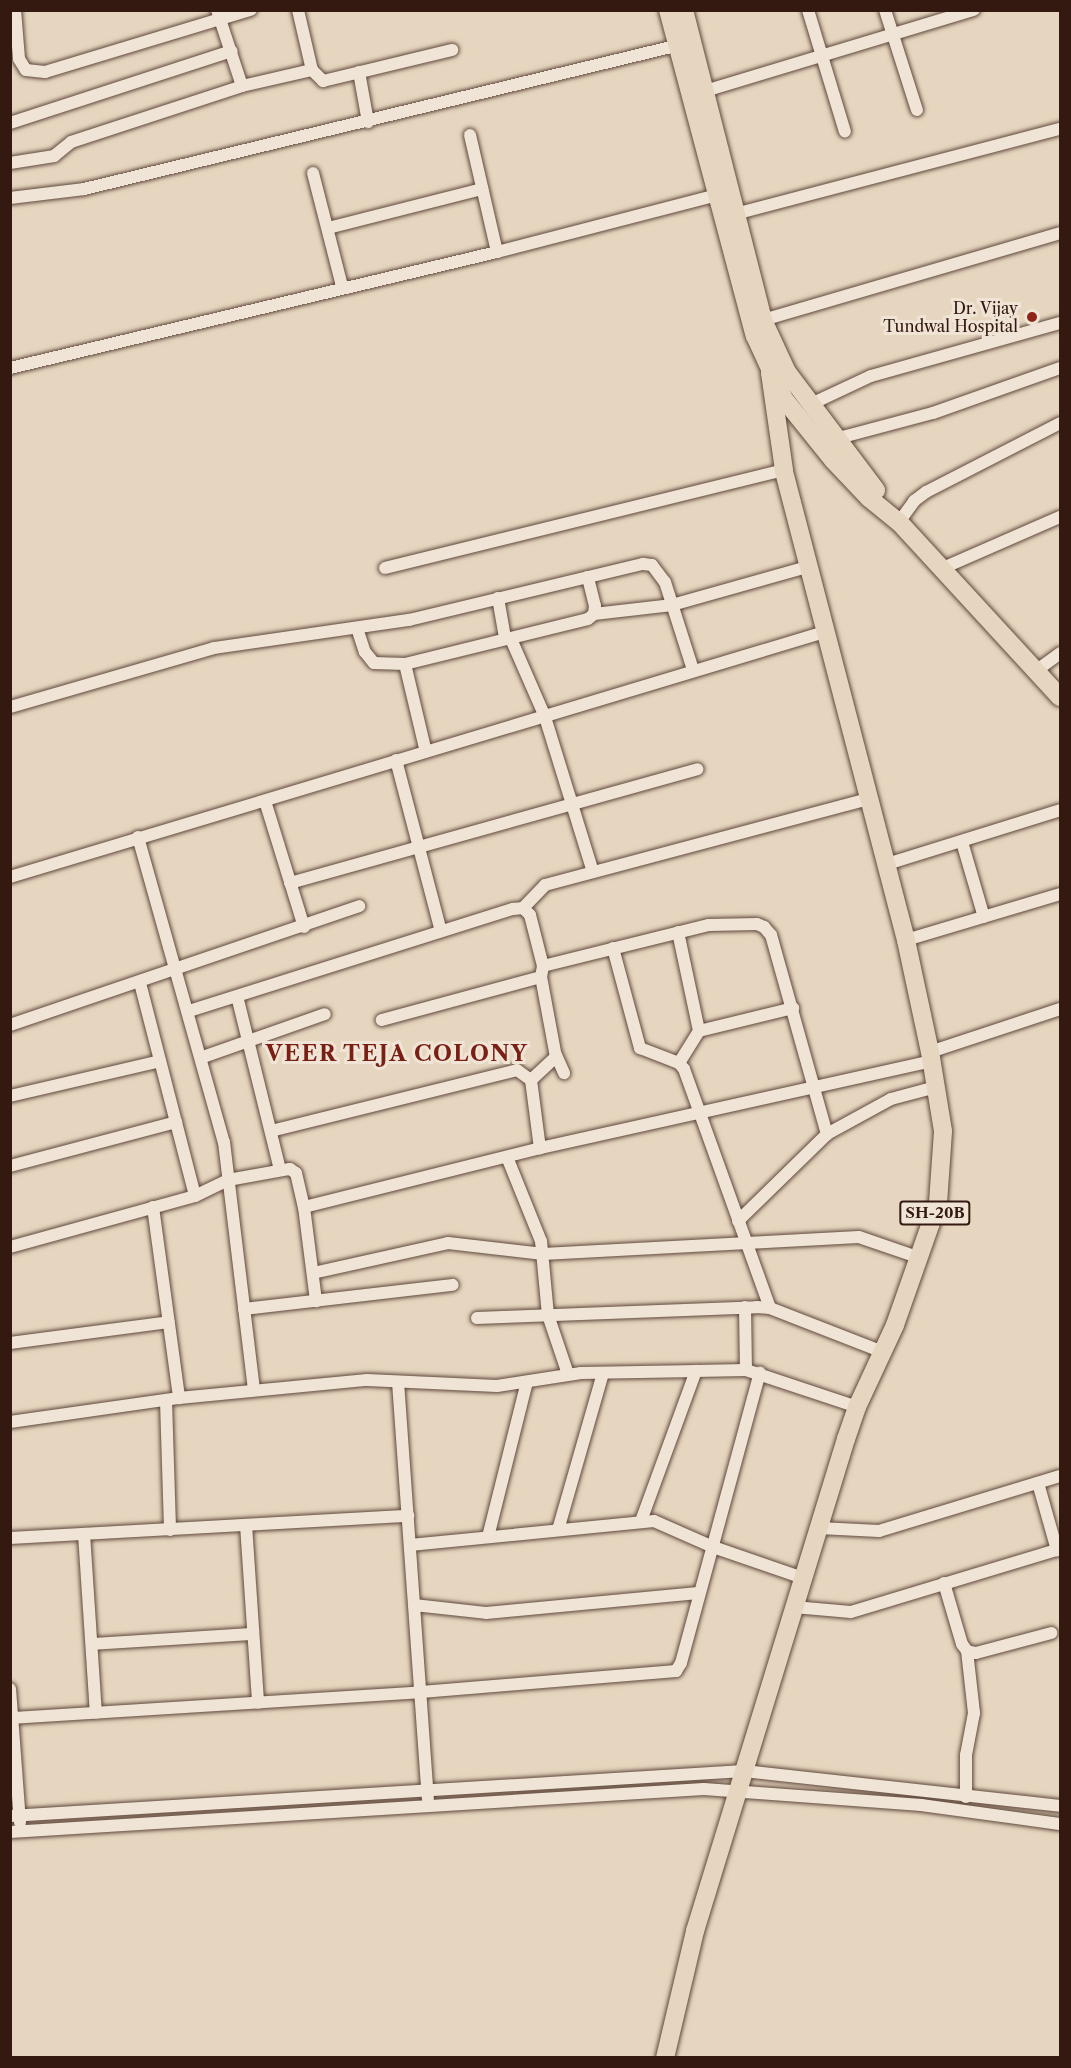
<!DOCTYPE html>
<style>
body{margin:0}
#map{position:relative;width:1071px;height:2068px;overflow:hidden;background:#e6d6bf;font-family:"Libre Caslon Text",serif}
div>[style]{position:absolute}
.roads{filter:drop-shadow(0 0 2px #60483c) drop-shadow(0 0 2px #60483c)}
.street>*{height:12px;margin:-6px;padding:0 6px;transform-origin:6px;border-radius:6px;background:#efe4d5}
.primary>*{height:18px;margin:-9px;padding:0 9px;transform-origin:9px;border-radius:9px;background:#e6d6bf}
.dots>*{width:16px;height:16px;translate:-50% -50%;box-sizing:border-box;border:3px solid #efe4d5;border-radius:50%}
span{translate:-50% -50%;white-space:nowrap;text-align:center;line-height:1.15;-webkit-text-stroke:6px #efe4d5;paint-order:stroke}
.shield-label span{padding:2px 4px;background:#efe4d5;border:2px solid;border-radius:4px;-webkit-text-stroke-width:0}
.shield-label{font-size:15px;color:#341910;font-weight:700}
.poi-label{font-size:16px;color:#341910}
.right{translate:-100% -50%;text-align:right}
.district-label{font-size:22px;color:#7a1f14;font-weight:700;letter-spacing:1.5px}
.frame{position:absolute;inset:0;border:12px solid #341910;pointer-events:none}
</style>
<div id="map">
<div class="roads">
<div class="street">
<i style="left:15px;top:10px;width:49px;rotate:85.3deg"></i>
<i style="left:19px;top:59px;width:13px;rotate:58deg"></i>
<i style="left:26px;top:70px;width:19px;rotate:6deg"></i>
<i style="left:45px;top:72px;width:215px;rotate:-16.8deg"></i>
<i style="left:217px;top:10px;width:80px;rotate:71.8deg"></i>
<i style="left:298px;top:10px;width:62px;rotate:76.9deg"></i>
<i style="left:312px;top:70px;width:16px;rotate:45deg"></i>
<i style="left:323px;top:81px;width:133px;rotate:-13.5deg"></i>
<i style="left:808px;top:10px;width:127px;rotate:73.1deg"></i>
<i style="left:885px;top:10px;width:105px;rotate:72.3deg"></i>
<i style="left:359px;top:72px;width:51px;rotate:79.8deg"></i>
<i style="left:705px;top:91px;width:281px;rotate:-16.8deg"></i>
<i style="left:10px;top:123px;width:233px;rotate:-18deg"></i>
<i style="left:470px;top:135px;width:120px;rotate:77deg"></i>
<i style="left:10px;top:163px;width:45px;rotate:-9deg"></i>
<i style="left:54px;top:156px;width:22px;rotate:-39deg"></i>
<i style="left:71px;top:142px;width:180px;rotate:-18.1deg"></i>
<i style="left:242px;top:86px;width:72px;rotate:-12.9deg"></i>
<i style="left:313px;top:173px;width:117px;rotate:75.6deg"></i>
<i style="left:10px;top:198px;width:75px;rotate:-6.9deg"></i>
<i style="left:84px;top:189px;width:612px;rotate:-13.6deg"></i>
<i style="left:735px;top:214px;width:336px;rotate:-14.7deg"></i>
<i style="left:328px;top:228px;width:159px;rotate:-14.2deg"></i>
<i style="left:763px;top:320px;width:309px;rotate:-16.3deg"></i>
<i style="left:10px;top:368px;width:501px;rotate:-13.4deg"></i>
<i style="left:497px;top:252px;width:227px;rotate:-14.5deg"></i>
<i style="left:809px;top:405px;width:68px;rotate:-25.1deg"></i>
<i style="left:871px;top:376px;width:196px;rotate:-15.7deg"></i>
<i style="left:835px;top:439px;width:101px;rotate:-14.9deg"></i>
<i style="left:933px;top:413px;width:135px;rotate:-19.5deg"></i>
<i style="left:899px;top:522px;width:26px;rotate:-54deg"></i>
<i style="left:914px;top:501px;width:15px;rotate:-37deg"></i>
<i style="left:926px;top:492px;width:151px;rotate:-27.2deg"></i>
<i style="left:385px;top:568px;width:411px;rotate:-13.8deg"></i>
<i style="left:943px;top:568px;width:128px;rotate:-23.6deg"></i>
<i style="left:498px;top:598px;width:40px;rotate:80deg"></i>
<i style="left:505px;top:637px;width:6px;rotate:18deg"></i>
<i style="left:511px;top:639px;width:85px;rotate:66.4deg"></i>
<i style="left:545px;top:717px;width:162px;rotate:72.8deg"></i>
<i style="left:594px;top:614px;width:79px;rotate:-6.6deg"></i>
<i style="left:672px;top:605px;width:144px;rotate:-15.7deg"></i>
<i style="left:357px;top:628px;width:25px;rotate:72deg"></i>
<i style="left:365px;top:652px;width:14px;rotate:51deg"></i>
<i style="left:374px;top:663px;width:31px;rotate:2deg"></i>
<i style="left:405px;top:664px;width:188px;rotate:-13.8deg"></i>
<i style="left:588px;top:619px;width:8px;rotate:-40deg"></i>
<i style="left:594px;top:614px;width:8px;rotate:-83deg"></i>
<i style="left:595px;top:606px;width:30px;rotate:-104deg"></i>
<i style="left:405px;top:664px;width:90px;rotate:76.6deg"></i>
<i style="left:1037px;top:670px;width:29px;rotate:-36deg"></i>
<i style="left:10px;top:707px;width:212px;rotate:-16.1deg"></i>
<i style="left:214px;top:648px;width:197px;rotate:-8.2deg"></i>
<i style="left:409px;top:620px;width:241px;rotate:-13.5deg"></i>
<i style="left:643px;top:564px;width:9px;rotate:6deg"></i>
<i style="left:652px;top:565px;width:21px;rotate:53deg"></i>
<i style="left:665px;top:582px;width:92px;rotate:72.3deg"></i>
<i style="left:396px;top:760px;width:177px;rotate:75.3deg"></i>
<i style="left:265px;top:801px;width:132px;rotate:72.8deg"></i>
<i style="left:138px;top:837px;width:317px;rotate:74.3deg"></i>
<i style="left:224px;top:1142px;width:250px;rotate:83.1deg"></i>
<i style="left:962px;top:842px;width:78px;rotate:73.7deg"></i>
<i style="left:887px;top:864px;width:181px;rotate:-17.3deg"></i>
<i style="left:10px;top:877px;width:854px;rotate:-16.74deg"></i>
<i style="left:290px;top:883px;width:423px;rotate:-15.6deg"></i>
<i style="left:523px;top:908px;width:32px;rotate:-46deg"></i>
<i style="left:545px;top:885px;width:334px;rotate:-14.9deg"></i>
<i style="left:678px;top:932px;width:101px;rotate:78deg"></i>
<i style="left:699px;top:1031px;width:38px;rotate:122deg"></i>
<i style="left:906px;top:940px;width:161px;rotate:-16.6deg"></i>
<i style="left:613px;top:948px;width:104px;rotate:74.9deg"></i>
<i style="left:640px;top:1048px;width:42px;rotate:21deg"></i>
<i style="left:679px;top:1063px;width:8px;rotate:50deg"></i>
<i style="left:684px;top:1069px;width:254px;rotate:70.2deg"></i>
<i style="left:543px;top:966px;width:171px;rotate:-13.9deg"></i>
<i style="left:709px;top:925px;width:48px;rotate:-1.2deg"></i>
<i style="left:757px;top:924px;width:8px;rotate:23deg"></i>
<i style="left:764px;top:927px;width:11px;rotate:49deg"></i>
<i style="left:771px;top:935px;width:207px;rotate:74.3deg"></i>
<i style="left:140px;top:983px;width:220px;rotate:75.5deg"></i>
<i style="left:237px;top:996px;width:179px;rotate:76.1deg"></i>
<i style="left:189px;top:1011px;width:340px;rotate:-17.5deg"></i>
<i style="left:513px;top:909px;width:10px;rotate:-6deg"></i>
<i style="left:523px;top:908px;width:10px;rotate:45deg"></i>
<i style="left:530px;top:915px;width:53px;rotate:75.7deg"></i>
<i style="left:543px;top:966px;width:11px;rotate:100deg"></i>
<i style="left:541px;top:977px;width:165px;rotate:164.9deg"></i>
<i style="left:10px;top:1025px;width:369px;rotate:-18.8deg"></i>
<i style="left:699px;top:1031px;width:97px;rotate:-13.7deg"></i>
<i style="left:930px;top:1052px;width:137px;rotate:-18.3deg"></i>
<i style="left:556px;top:1055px;width:20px;rotate:66deg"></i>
<i style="left:203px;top:1057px;width:129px;rotate:-19.4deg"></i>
<i style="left:531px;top:1080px;width:34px;rotate:-43deg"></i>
<i style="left:556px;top:1057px;width:81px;rotate:-100.6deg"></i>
<i style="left:10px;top:1096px;width:154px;rotate:-13.1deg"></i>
<i style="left:271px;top:1131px;width:253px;rotate:-13.9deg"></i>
<i style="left:517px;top:1070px;width:17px;rotate:36deg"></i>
<i style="left:531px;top:1080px;width:69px;rotate:82.5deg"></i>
<i style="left:507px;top:1157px;width:91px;rotate:68deg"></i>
<i style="left:541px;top:1241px;width:74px;rotate:84.6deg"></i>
<i style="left:548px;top:1315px;width:62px;rotate:71.3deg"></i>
<i style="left:10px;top:1166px;width:172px;rotate:-14.8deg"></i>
<i style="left:153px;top:1207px;width:193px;rotate:82.2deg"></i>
<i style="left:304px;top:1207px;width:243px;rotate:-14deg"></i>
<i style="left:540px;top:1148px;width:402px;rotate:-12.5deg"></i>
<i style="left:738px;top:1221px;width:124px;rotate:-44.3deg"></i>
<i style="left:827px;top:1134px;width:73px;rotate:-28.7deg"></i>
<i style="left:891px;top:1099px;width:47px;rotate:-14.9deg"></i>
<i style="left:10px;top:1247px;width:192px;rotate:-15.4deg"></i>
<i style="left:195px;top:1196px;width:37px;rotate:-26deg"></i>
<i style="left:228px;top:1180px;width:63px;rotate:-10.1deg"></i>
<i style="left:290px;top:1169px;width:7px;rotate:34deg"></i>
<i style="left:296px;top:1173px;width:35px;rotate:77deg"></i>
<i style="left:304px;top:1207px;width:95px;rotate:82.7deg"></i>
<i style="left:313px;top:1273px;width:138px;rotate:-12.5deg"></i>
<i style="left:448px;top:1243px;width:96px;rotate:6.6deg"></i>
<i style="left:543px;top:1254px;width:316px;rotate:-3.1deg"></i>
<i style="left:859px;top:1237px;width:65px;rotate:19deg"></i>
<i style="left:745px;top:1307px;width:63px;rotate:89.1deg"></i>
<i style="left:244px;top:1309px;width:210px;rotate:-6.6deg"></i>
<i style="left:477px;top:1318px;width:280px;rotate:-2.2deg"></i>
<i style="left:757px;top:1307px;width:13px;rotate:4deg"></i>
<i style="left:770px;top:1308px;width:121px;rotate:21.3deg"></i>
<i style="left:10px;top:1343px;width:160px;rotate:-7.5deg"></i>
<i style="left:398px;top:1382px;width:418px;rotate:85.9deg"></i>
<i style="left:166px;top:1401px;width:129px;rotate:88.2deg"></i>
<i style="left:10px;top:1422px;width:171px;rotate:-8.1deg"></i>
<i style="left:179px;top:1398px;width:189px;rotate:-5.5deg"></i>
<i style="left:367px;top:1380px;width:130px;rotate:2.6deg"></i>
<i style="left:497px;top:1386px;width:85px;rotate:-8.8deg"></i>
<i style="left:581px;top:1373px;width:165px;rotate:-1deg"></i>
<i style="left:746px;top:1370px;width:117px;rotate:18.4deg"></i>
<i style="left:1038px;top:1483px;width:70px;rotate:74.2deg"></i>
<i style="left:641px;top:1521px;width:160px;rotate:-69.9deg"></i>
<i style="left:246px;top:1525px;width:178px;rotate:86.1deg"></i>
<i style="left:819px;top:1528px;width:60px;rotate:2.9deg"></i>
<i style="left:879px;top:1531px;width:189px;rotate:-16.9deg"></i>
<i style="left:558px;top:1530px;width:163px;rotate:-74deg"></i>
<i style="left:84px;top:1534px;width:179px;rotate:86.2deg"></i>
<i style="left:488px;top:1537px;width:160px;rotate:-75.9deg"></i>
<i style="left:10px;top:1538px;width:399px;rotate:-3.2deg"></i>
<i style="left:410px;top:1545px;width:245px;rotate:-5.6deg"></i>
<i style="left:654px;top:1521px;width:64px;rotate:23.8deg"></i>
<i style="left:713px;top:1547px;width:95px;rotate:19deg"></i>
<i style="left:944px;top:1583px;width:64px;rotate:73.6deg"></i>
<i style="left:962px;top:1644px;width:9px;rotate:54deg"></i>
<i style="left:967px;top:1651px;width:9px;rotate:13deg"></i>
<i style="left:976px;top:1653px;width:78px;rotate:-14.9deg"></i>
<i style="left:414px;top:1605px;width:72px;rotate:6.3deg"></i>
<i style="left:486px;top:1613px;width:213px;rotate:-5.4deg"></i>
<i style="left:794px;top:1607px;width:57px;rotate:5deg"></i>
<i style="left:851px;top:1612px;width:218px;rotate:-16.8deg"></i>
<i style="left:92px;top:1644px;width:161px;rotate:-3.6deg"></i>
<i style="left:10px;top:1689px;width:134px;rotate:85.7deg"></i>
<i style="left:12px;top:1718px;width:410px;rotate:-3.6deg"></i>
<i style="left:421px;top:1692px;width:256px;rotate:-4.7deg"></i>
<i style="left:676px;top:1671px;width:9px;rotate:-58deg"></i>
<i style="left:681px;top:1663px;width:301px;rotate:-74.8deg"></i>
<i style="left:966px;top:1797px;width:42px;rotate:-90deg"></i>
<i style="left:966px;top:1755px;width:43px;rotate:-79.2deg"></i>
<i style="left:974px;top:1713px;width:62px;rotate:-96.4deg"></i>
<i style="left:10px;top:1816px;width:735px;rotate:-3.51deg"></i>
<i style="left:744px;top:1771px;width:318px;rotate:6.3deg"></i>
<i style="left:10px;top:1832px;width:695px;rotate:-3.55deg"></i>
<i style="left:704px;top:1789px;width:218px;rotate:4.2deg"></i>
<i style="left:921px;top:1805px;width:140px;rotate:7.8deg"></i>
</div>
<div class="primary">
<i style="left:668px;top:10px;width:337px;rotate:75.1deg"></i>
<i style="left:755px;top:336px;width:69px;rotate:65.3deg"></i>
<i style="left:784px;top:399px;width:78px;rotate:51.2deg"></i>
<i style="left:833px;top:460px;width:52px;rotate:46.5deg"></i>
<i style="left:869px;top:498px;width:38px;rotate:39deg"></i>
<i style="left:899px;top:522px;width:238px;rotate:47.4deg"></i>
<i style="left:684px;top:10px;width:320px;rotate:75.7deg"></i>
<i style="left:763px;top:320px;width:57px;rotate:65.2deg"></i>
<i style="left:787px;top:372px;width:148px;rotate:53deg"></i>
<i style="left:665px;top:2058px;width:130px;rotate:-76.7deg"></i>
<i style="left:695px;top:1931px;width:515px;rotate:-72.94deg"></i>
<i style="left:846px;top:1439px;width:34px;rotate:-71deg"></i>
<i style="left:857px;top:1407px;width:90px;rotate:-65.1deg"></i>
<i style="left:895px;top:1325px;width:129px;rotate:-70.6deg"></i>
<i style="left:938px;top:1203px;width:72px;rotate:-86deg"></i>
<i style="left:943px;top:1131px;width:80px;rotate:-99.3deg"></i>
<i style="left:930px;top:1052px;width:115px;rotate:-102.1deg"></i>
<i style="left:906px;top:940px;width:486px;rotate:-104.6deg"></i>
<i style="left:784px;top:470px;width:98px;rotate:-98.2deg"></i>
<i style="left:770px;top:373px;width:26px;rotate:-81deg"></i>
</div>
</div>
<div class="dots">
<i style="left:1032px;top:317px;background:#8f2418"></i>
</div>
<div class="shield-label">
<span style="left:935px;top:1213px">SH-20B</span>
</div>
<div class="poi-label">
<span class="right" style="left:1018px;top:317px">Dr. Vijay<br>Tundwal Hospital</span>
</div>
<div class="district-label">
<span style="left:397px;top:1054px">VEER TEJA COLONY</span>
</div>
<div class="frame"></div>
</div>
